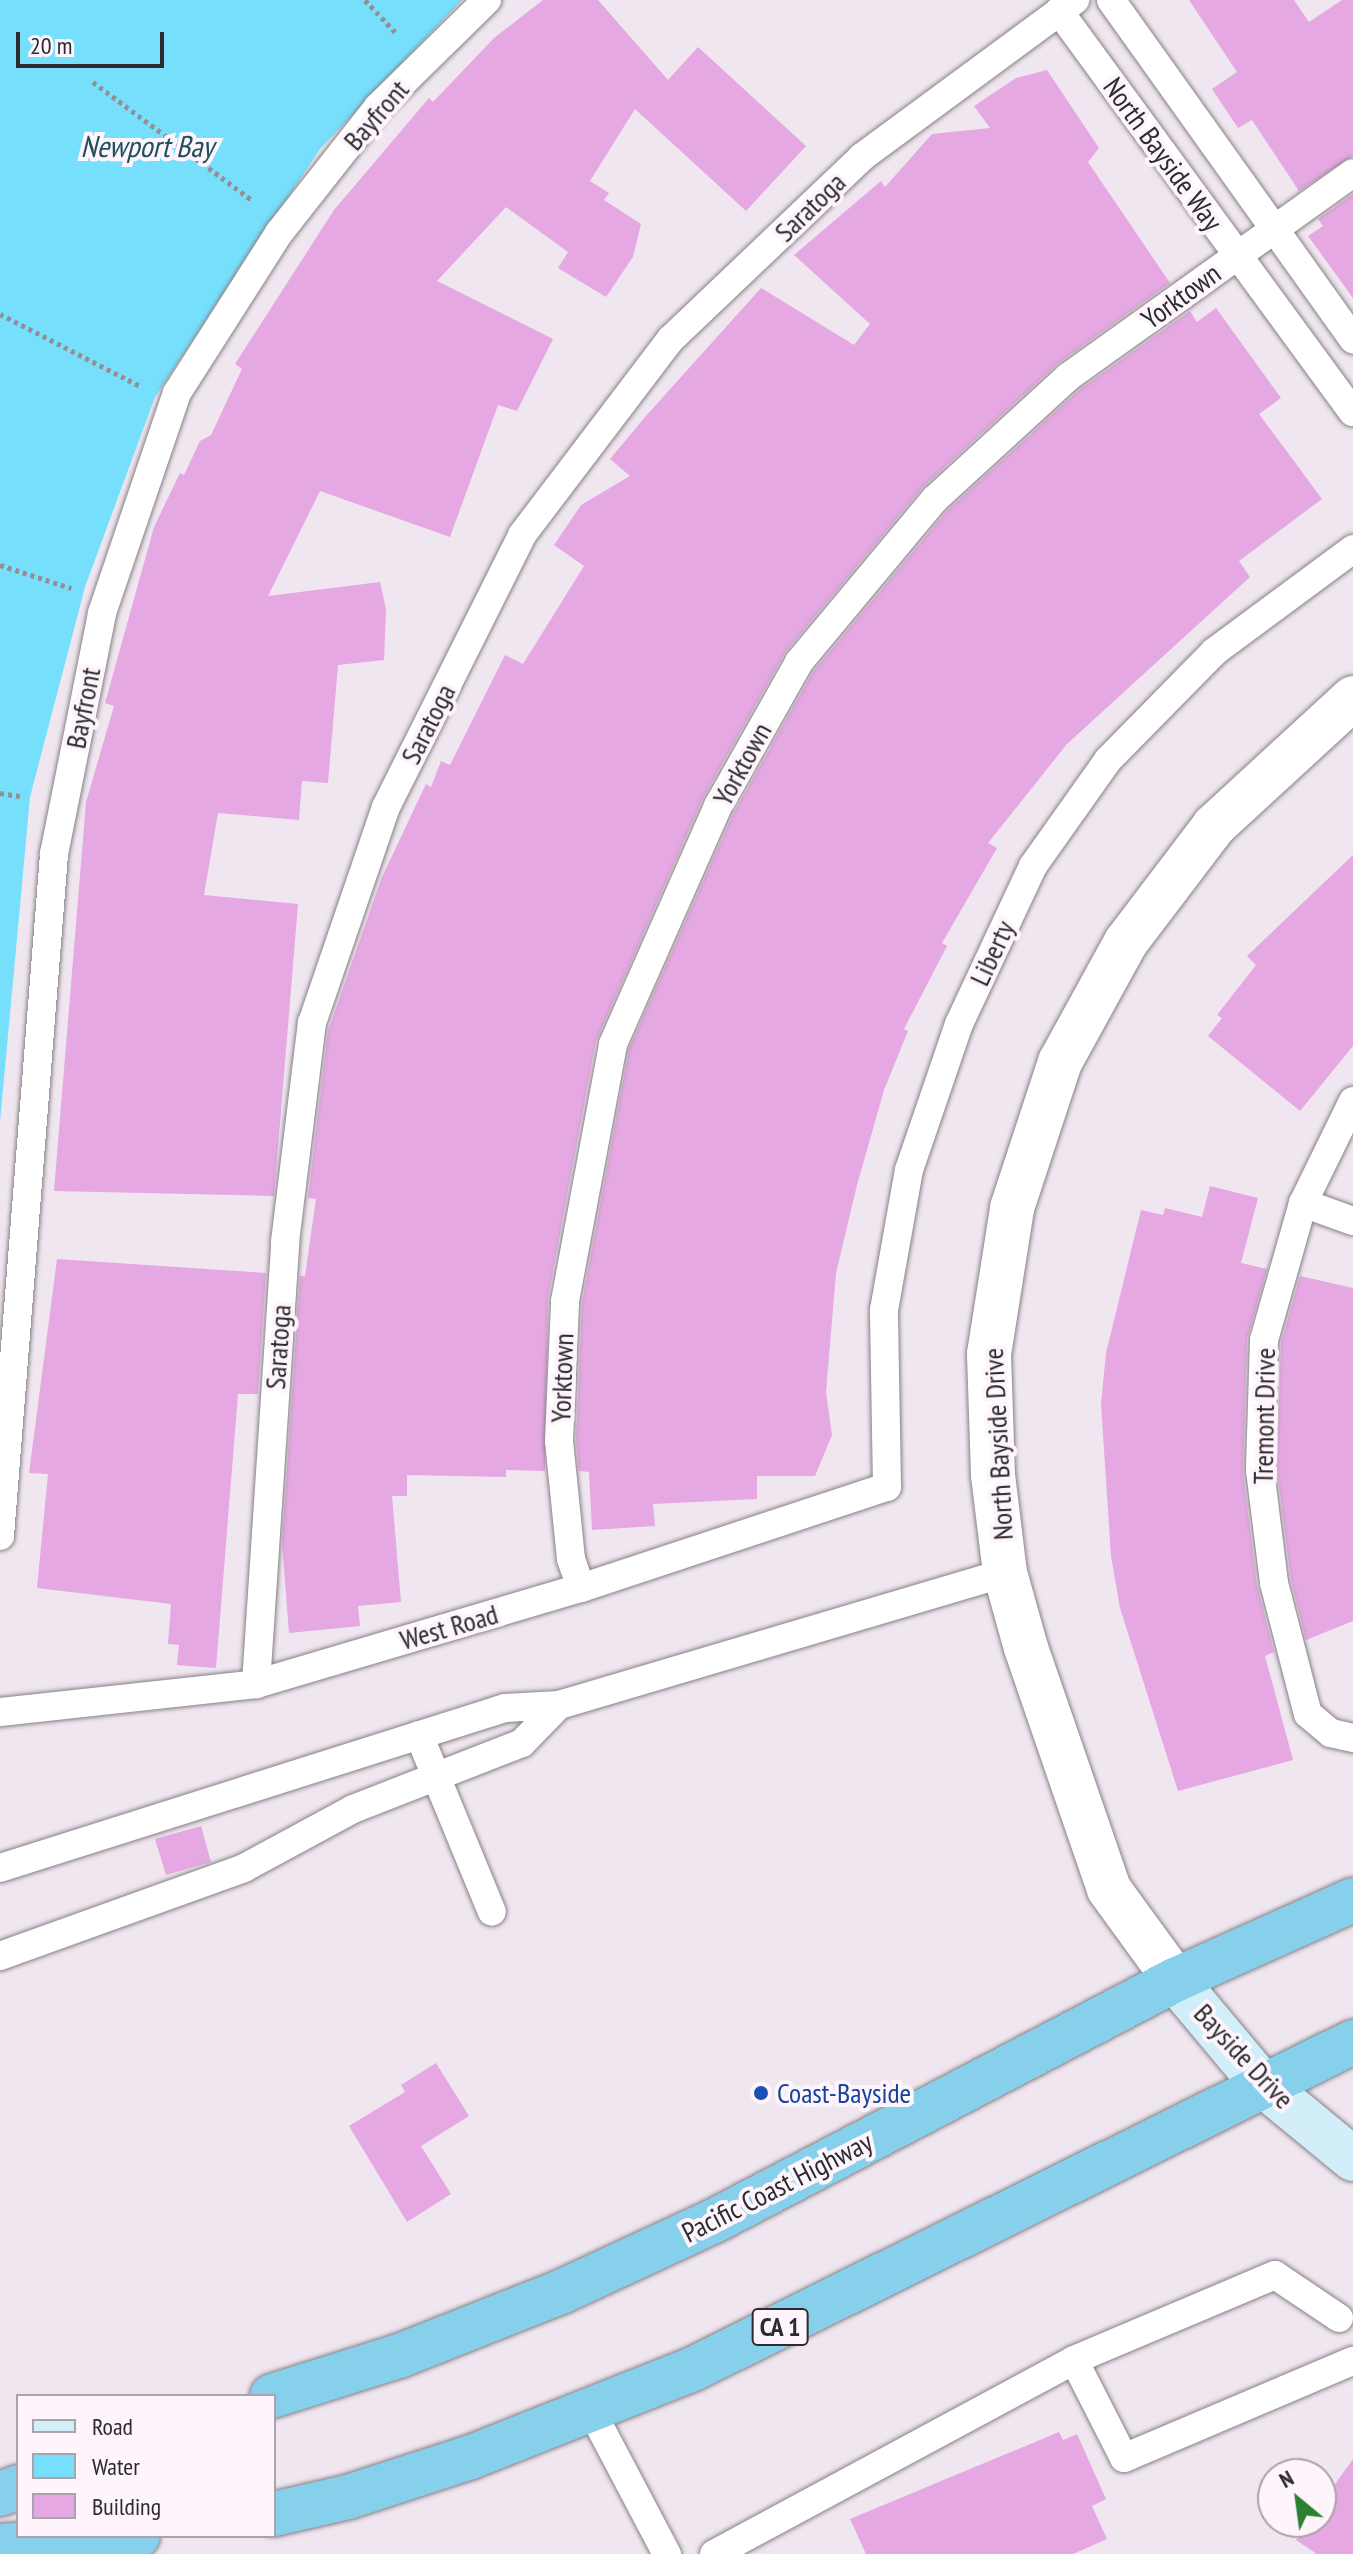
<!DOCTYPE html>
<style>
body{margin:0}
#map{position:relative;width:1353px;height:2554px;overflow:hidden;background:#efe6ef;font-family:"PT Sans Narrow",sans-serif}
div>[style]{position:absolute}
.water>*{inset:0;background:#76dffc}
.building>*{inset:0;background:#e5a8e2}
.path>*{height:5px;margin-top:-2.5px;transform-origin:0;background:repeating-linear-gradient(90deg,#958f95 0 4px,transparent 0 8px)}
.roads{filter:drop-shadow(0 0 2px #888087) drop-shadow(0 0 2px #888087)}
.service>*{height:28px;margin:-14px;padding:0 14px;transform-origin:14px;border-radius:14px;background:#fff}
.tertiary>*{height:44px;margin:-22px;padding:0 22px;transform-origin:22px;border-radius:22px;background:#fff}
.secondary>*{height:44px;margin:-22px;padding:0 22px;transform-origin:22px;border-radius:22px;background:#d2eef8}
.trunk>*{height:44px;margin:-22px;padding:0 22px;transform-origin:22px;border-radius:22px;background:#87d0eb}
.dots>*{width:22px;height:22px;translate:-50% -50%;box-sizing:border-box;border:4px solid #fdf4fc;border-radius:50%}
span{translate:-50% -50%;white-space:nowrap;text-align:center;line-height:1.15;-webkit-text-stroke:8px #fdf4fc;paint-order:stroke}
.shield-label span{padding:2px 6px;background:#fdf4fc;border:2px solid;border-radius:6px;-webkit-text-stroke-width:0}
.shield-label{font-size:26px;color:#2d2a2d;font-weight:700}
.street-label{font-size:28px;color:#2d2a2d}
.transit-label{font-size:28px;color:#164399}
.left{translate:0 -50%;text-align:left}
.water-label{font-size:30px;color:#214f5b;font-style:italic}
.legend{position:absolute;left:16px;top:2394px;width:260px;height:144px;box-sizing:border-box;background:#fdf4fc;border:2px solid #aaa3a9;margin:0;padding:10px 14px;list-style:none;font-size:24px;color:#2d2a2d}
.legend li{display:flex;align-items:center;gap:16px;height:40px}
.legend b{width:40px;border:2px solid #aaa3a9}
.north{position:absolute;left:1257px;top:2458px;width:80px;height:80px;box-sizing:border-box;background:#fdf4fc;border:2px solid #aaa3a9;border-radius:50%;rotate:331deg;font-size:22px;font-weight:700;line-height:32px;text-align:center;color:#2d2a2d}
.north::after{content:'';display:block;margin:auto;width:28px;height:36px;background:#2a812f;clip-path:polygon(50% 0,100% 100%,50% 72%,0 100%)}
.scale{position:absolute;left:16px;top:32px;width:148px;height:36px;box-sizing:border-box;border:4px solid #2d2a2d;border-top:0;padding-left:10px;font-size:24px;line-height:28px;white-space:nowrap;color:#2d2a2d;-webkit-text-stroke:6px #fdf4fc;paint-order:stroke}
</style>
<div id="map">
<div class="water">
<i style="clip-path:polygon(0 0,462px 0,320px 149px,155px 397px,85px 587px,30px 797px,0 1122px)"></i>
</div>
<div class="building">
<i style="clip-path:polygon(543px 0,598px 0,668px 80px,698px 47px,806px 146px,746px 211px,635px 109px,590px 181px,609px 193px,604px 200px,641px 224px,633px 257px,606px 297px,558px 268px,568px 252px,506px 207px,437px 281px,553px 339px,517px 411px,498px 405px,450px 537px,320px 491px,268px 596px,380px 582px,386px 609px,384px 660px,338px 665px,328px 783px,302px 781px,299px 820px,218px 813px,204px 895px,298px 904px,274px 1196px,54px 1191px,86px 802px,114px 706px,105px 703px,154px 527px,180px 473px,184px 475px,200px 441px,211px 435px,242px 369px,235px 364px,334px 210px,429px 98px,433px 102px,494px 38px)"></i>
<i style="clip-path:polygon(1189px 0,1294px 0,1309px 22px,1342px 0,1353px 0,1353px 156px,1299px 191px,1252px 120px,1238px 128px,1212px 89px,1237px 72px)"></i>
<i style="clip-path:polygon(1047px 70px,1099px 148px,1088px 162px,1170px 283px,1057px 364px,922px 488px,786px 651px,703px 798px,596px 1041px,548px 1298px,545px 1471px,506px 1470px,506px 1477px,407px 1475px,407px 1496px,392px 1496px,401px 1602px,358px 1606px,360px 1626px,289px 1633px,282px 1543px,300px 1276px,305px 1276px,316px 1199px,308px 1198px,328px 1031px,382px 877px,426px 784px,431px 787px,441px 761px,450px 765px,505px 655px,523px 664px,584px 566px,554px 545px,581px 505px,630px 476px,610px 459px,645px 417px,761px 288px,854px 345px,870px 324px,794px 255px,881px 181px,885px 187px,932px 134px,990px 128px,974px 106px,1016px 78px)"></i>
<i style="clip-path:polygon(1353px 194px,1353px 298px,1308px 236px,1323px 226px,1318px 219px)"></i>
<i style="clip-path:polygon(1216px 308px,1281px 398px,1259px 414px,1322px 499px,1239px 561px,1250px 577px,1067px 744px,988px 843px,997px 848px,942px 943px,947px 946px,904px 1029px,908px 1031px,884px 1090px,857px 1185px,836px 1273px,826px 1392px,832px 1435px,815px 1476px,757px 1476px,757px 1499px,653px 1504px,655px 1526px,592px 1530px,589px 1472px,579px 1471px,576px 1440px,582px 1303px,629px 1049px,733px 814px,813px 672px,947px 511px,1079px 390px,1190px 311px,1197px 322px)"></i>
<i style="clip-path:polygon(1353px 855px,1353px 1046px,1300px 1111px,1208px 1036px,1222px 1018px,1217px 1015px,1256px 965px,1247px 956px)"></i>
<i style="clip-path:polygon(1210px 1186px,1258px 1198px,1241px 1263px,1267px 1269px,1247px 1339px,1243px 1472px,1257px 1585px,1274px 1652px,1265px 1656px,1293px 1760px,1178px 1791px,1120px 1608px,1111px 1556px,1101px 1404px,1106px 1353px,1141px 1210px,1163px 1215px,1165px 1208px,1202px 1217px)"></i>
<i style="clip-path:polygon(57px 1259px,266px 1273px,258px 1394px,238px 1394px,216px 1668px,177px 1665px,179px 1645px,168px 1644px,171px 1604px,37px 1588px,48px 1474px,29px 1473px)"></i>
<i style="clip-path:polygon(1300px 1276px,1353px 1288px,1353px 1621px,1306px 1640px,1291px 1580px,1277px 1469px,1281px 1343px)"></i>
<i style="clip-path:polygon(201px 1826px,211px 1862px,166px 1875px,155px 1839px)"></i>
<i style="clip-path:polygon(436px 2063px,469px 2116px,421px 2146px,451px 2194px,407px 2222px,349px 2126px,405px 2092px,401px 2085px)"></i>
<i style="clip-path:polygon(1059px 2432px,1063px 2440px,1077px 2434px,1106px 2499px,1092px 2506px,1107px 2539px,1073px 2554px,866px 2554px,850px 2519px)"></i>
<i style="clip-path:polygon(1353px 2459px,1353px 2554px,1317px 2554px,1296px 2540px,1309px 2522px,1321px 2522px,1321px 2504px)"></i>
</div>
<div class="path">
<i style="left:365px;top:0;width:45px;rotate:46.8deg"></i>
<i style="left:93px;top:82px;width:199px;rotate:36.6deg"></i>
<i style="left:0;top:314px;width:157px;rotate:27.2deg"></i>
<i style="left:0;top:565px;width:75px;rotate:17.9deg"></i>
<i style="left:0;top:793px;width:24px;rotate:9deg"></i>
</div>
<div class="roads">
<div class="service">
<i style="left:1111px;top:0;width:417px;rotate:54.5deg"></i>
<i style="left:1059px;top:11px;width:497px;rotate:53.8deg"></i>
<i style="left:1353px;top:1101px;width:114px;rotate:116.1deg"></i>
<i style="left:1303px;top:1203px;width:142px;rotate:105.9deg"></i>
<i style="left:1264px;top:1340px;width:130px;rotate:91.8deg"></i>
<i style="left:1260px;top:1470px;width:114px;rotate:82.9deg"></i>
<i style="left:1274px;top:1583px;width:135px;rotate:75.5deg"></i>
<i style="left:1308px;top:1714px;width:30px;rotate:40deg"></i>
<i style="left:1331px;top:1733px;width:23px;rotate:13deg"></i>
<i style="left:1303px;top:1203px;width:53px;rotate:19.8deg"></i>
<i style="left:0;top:1536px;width:684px;rotate:-85.47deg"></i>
<i style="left:54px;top:854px;width:246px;rotate:-78.7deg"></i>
<i style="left:102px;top:613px;width:232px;rotate:-71.2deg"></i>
<i style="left:177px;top:393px;width:190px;rotate:-57.5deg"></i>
<i style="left:279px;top:233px;width:160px;rotate:-51.8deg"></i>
<i style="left:378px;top:107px;width:153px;rotate:-44.5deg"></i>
<i style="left:581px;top:1588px;width:31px;rotate:-109deg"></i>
<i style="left:571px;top:1559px;width:119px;rotate:-95.8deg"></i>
<i style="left:559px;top:1441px;width:140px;rotate:-87.5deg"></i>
<i style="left:565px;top:1301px;width:261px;rotate:-79.4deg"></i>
<i style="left:613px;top:1044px;width:260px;rotate:-66.2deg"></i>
<i style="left:718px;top:806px;width:165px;rotate:-60.6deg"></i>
<i style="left:799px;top:662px;width:212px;rotate:-50.2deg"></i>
<i style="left:935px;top:499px;width:180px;rotate:-42.5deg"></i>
<i style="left:1068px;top:377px;width:350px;rotate:-35.6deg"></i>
<i style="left:256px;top:1684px;width:443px;rotate:-86.2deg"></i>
<i style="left:285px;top:1242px;width:221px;rotate:-83deg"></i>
<i style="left:312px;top:1023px;width:228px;rotate:-71.1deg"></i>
<i style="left:386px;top:807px;width:304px;rotate:-63.4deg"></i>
<i style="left:522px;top:535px;width:246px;rotate:-52.8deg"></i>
<i style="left:671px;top:339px;width:264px;rotate:-43.6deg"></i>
<i style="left:862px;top:157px;width:265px;rotate:-36.4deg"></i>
<i style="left:0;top:1712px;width:258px;rotate:-6.2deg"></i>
<i style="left:256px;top:1684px;width:339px;rotate:-16.5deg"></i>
<i style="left:581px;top:1588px;width:322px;rotate:-18.3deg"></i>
<i style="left:887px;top:1487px;width:177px;rotate:-91deg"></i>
<i style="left:884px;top:1310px;width:142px;rotate:-79.9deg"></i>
<i style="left:909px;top:1170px;width:154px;rotate:-71.1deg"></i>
<i style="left:959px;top:1024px;width:174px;rotate:-64.9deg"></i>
<i style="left:1033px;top:866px;width:130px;rotate:-54.7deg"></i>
<i style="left:1108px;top:760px;width:151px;rotate:-45.5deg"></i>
<i style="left:1214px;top:652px;width:173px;rotate:-36.5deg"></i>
<i style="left:419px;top:1735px;width:191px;rotate:67.6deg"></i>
<i style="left:0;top:1868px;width:530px;rotate:-17.58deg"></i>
<i style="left:505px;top:1708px;width:54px;rotate:-3.2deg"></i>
<i style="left:559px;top:1705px;width:465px;rotate:-16.5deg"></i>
<i style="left:0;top:1956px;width:259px;rotate:-19.8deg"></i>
<i style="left:244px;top:1868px;width:124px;rotate:-28.4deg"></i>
<i style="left:353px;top:1809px;width:181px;rotate:-21.3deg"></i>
<i style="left:522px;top:1743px;width:53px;rotate:-45.8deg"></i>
<i style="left:1339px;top:2318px;width:77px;rotate:-146.1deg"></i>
<i style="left:1275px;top:2275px;width:218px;rotate:157.1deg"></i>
<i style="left:1074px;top:2360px;width:110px;rotate:63deg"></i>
<i style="left:1124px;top:2458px;width:249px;rotate:-23deg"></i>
<i style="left:592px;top:2412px;width:161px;rotate:62.2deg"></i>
<i style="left:714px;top:2554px;width:409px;rotate:-28.3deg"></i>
</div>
<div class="tertiary">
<i style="left:1175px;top:1980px;width:112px;rotate:-126deg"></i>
<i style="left:1109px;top:1889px;width:255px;rotate:-109deg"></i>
<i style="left:1026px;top:1648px;width:78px;rotate:-105.6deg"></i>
<i style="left:1005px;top:1573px;width:99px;rotate:-97deg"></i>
<i style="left:993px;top:1475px;width:121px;rotate:-91.9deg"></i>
<i style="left:989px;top:1354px;width:148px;rotate:-81deg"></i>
<i style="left:1012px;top:1208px;width:154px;rotate:-71.8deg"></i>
<i style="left:1060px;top:1062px;width:137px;rotate:-61.2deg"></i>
<i style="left:1126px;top:942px;width:146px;rotate:-52.8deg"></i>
<i style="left:1214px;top:826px;width:189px;rotate:-42.6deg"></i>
</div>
<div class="secondary">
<i style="left:1175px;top:1980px;width:136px;rotate:50.1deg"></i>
<i style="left:1262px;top:2084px;width:118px;rotate:39.5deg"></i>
</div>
<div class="trunk">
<i style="left:272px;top:2396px;width:133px;rotate:-17.5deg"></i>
<i style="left:399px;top:2356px;width:176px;rotate:-21.6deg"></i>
<i style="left:563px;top:2291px;width:166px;rotate:-24.9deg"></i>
<i style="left:714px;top:2221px;width:520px;rotate:-27.6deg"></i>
<i style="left:1175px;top:1980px;width:195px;rotate:-24.2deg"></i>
<i style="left:0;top:2494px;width:19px;rotate:-21deg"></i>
<i style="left:274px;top:2514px;width:76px;rotate:-12.9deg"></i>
<i style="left:348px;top:2497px;width:129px;rotate:-18deg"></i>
<i style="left:471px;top:2457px;width:239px;rotate:-21.6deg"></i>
<i style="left:693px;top:2369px;width:737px;rotate:-26.36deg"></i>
<i style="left:0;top:2546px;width:138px;rotate:-4.1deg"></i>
</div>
</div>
<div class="dots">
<i style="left:761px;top:2093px;background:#1a4fb4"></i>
</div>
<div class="shield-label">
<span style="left:780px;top:2327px">CA 1</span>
</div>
<div class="street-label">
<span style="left:376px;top:115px;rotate:-49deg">Bayfront</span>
<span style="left:1163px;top:154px;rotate:54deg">North Bayside Way</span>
<span style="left:810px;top:207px;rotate:-44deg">Saratoga</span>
<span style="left:1181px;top:296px;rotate:-36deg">Yorktown</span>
<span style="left:83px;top:708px;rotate:-79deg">Bayfront</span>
<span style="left:428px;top:724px;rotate:-63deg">Saratoga</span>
<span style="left:742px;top:764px;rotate:-61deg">Yorktown</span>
<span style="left:992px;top:953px;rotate:-65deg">Liberty</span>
<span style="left:278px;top:1347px;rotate:-86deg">Saratoga</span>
<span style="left:562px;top:1378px;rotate:-88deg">Yorktown</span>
<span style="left:1264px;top:1416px;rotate:-89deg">Tremont Drive</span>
<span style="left:998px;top:1444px;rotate:-93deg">North Bayside Drive</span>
<span style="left:449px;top:1627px;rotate:-16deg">West Road</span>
<span style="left:1244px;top:2056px;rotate:47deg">Bayside Drive</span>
<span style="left:777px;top:2187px;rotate:-27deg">Pacific Coast Highway</span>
</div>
<div class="transit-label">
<span class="left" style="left:777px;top:2093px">Coast-Bayside</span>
</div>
<div class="water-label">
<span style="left:147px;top:146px">Newport Bay</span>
</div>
<ul class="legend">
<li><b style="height:10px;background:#d2eef8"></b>Road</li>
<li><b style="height:22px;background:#76dffc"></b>Water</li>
<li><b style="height:22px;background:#e5a8e2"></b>Building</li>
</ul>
<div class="north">N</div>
<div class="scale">20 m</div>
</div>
